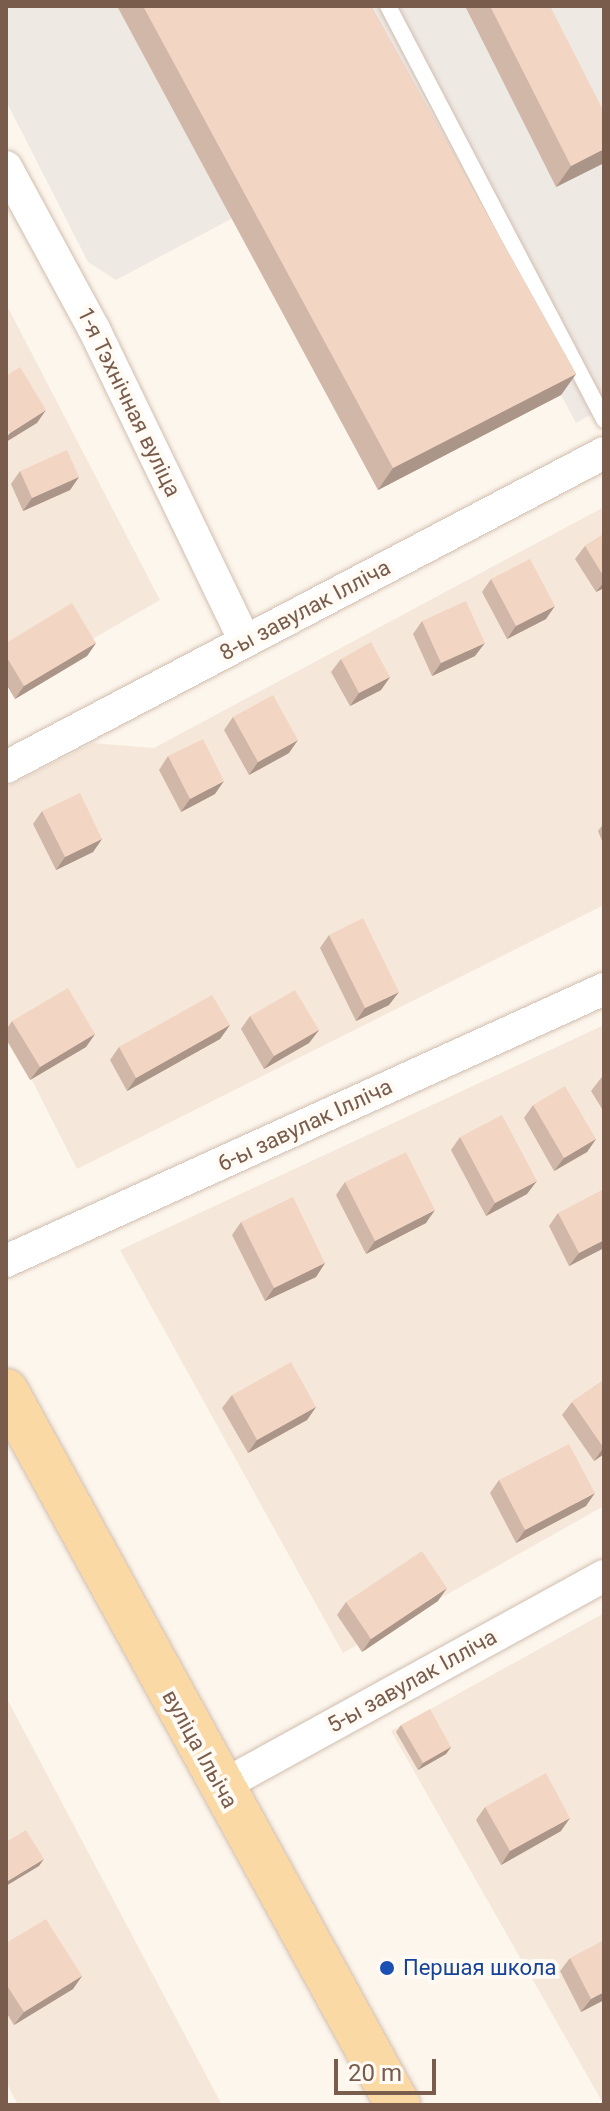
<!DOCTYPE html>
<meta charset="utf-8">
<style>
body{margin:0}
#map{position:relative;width:610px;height:2111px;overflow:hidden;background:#fdf6ec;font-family:Roboto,sans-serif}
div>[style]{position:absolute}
.residential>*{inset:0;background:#f5e8da}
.industrial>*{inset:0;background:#efe9e4}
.roads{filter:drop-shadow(0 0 2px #d1beb0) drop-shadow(0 0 2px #d1beb0)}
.lane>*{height:16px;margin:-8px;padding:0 8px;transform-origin:8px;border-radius:8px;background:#fff}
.street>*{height:32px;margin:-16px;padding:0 16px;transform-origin:16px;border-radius:16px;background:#fff}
.primary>*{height:44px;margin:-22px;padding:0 22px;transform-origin:22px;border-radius:22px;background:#fbd9a5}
.wall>*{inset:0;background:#d1b7a8}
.shaded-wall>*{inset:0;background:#aa9588}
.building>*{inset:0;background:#f3d5c3}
.dots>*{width:22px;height:22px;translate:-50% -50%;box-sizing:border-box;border:4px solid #fffaf3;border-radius:50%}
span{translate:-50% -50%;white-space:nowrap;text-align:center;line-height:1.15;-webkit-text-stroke:8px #fffaf3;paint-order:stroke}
.street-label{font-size:22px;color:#7a5c4d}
.transit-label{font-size:22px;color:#164399}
.left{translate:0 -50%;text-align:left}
.frame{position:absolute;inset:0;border:8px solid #7a5c4d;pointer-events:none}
.scale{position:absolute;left:334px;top:2059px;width:102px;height:36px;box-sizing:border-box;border:4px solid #7a5c4d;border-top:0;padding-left:10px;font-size:24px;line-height:28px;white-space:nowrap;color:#7a5c4d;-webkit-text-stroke:6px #fffaf3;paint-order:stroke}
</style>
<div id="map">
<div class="residential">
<i style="clip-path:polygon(6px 304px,160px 600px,6px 689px)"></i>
<i style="clip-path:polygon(604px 507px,604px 905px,77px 1169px,6px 1029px,6px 787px,92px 743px,154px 748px)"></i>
<i style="clip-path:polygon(604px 1025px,604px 1506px,343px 1653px,120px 1250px)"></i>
<i style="clip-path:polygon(604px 1613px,604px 2105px,391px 1731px)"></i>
<i style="clip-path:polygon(6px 1697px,222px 2105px,18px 2105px,6px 2082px)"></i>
</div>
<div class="industrial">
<i style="clip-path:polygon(6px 6px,604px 6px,604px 408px,576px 423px,561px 395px,378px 490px,233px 218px,116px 280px,88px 262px,6px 101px)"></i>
</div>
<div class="roads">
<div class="lane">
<i style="left:388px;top:6px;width:467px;rotate:62.4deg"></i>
</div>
<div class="street">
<i style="left:6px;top:167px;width:184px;rotate:61.5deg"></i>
<i style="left:94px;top:329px;width:347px;rotate:64.2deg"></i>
<i style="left:6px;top:767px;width:675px;rotate:-27.7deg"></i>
<i style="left:6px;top:1261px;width:657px;rotate:-24.46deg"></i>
<i style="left:220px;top:1787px;width:438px;rotate:-28.8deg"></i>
</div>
<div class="primary">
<i style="left:6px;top:1391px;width:815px;rotate:61.23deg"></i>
</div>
</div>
<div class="wall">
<i style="clip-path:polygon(117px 6px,371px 6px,576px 374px,561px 395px,378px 490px)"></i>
<i style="clip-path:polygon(465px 6px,550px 6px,604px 163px,556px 187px)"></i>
<i style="clip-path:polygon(20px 471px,79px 477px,70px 490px,23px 511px,11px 484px)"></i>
<i style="clip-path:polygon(604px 534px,604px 588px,596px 592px,575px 559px,585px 546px)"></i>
<i style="clip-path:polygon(491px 579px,546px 619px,507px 639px,482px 592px)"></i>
<i style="clip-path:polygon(422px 621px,475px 656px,432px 676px,413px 634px)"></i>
<i style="clip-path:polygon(6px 643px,96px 643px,87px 656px,15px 699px,6px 684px)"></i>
<i style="clip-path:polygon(341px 659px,390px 677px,381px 690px,350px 706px,331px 672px)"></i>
<i style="clip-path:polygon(233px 717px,289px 753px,249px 775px,224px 730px)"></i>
<i style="clip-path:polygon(168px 756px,215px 794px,181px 812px,159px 770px)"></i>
<i style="clip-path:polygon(42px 811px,102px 839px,93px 852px,56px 870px,33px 824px)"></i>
<i style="clip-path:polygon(604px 823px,604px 846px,598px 831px)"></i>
<i style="clip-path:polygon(329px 935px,389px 1005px,356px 1021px,320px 948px)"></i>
<i style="clip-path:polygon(250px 1016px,319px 1030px,309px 1043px,264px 1069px,241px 1029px)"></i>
<i style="clip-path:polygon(12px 1021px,95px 1034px,86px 1047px,30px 1080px,6px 1039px,6px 1030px)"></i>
<i style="clip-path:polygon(230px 1025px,220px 1039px,127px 1091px,110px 1060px,119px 1047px)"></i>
<i style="clip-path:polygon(604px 1076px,604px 1112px,591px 1091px,601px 1078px)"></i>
<i style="clip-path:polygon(533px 1105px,596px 1139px,587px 1152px,554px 1171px,524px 1118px)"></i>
<i style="clip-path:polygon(460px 1137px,527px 1194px,486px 1216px,451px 1150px)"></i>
<i style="clip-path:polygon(345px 1182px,426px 1223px,366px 1254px,336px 1195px)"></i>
<i style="clip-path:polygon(558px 1213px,604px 1248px,569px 1266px,549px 1226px)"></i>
<i style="clip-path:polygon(241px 1222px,325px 1263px,316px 1277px,265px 1301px,232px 1235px)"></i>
<i style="clip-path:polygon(604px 1380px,604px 1454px,594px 1461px,562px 1415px,572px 1402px)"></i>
<i style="clip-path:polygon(232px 1395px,316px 1407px,307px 1420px,248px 1453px,222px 1408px)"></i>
<i style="clip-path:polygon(499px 1480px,586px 1506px,516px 1543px,490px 1493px)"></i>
<i style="clip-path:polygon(438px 1601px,362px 1652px,337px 1615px,346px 1602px)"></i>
<i style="clip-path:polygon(401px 1725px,451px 1747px,446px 1754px,418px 1770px,396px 1732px)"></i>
<i style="clip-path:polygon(485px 1807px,561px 1831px,501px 1865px,476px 1820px)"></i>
<i style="clip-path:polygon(6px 1943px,82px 1976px,73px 1989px,14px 2025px,6px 2012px)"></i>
<i style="clip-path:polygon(570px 1958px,604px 2000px,581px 2012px,560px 1971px)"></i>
</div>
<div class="shaded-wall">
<i style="clip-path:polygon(604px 149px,604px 163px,556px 187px,571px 166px)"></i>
<i style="clip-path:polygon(576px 374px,561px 395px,378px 490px,393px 468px)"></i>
<i style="clip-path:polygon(46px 410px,37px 423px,6px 442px,6px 438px,10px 433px)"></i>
<i style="clip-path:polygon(79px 477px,70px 490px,23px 511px,32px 498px)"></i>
<i style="clip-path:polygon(604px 582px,604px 588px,596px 592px)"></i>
<i style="clip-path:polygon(555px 606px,546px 619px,507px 639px,516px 626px)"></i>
<i style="clip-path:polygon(96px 643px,87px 656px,15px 699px,24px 686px)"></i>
<i style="clip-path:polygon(485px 643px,475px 656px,432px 676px,441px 663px)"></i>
<i style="clip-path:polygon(390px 677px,381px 690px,350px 706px,359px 693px)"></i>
<i style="clip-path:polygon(298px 740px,289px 753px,249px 775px,258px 762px)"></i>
<i style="clip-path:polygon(224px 781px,215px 794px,181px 812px,190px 799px)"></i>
<i style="clip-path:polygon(102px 839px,93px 852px,56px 870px,65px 857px)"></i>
<i style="clip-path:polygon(399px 992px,389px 1005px,356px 1021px,365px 1008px)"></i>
<i style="clip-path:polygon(230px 1025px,220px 1039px,127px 1091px,136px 1078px)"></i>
<i style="clip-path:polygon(319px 1030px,309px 1043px,264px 1069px,274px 1056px)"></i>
<i style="clip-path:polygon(95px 1034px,86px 1047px,30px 1080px,40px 1067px)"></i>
<i style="clip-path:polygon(596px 1139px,587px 1152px,554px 1171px,564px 1158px)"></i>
<i style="clip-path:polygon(537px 1181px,527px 1194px,486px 1216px,495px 1203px)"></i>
<i style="clip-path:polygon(435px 1210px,426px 1223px,366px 1254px,375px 1241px)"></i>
<i style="clip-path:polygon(604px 1240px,604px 1248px,569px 1266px,579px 1253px)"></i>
<i style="clip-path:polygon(325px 1263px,316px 1277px,265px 1301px,274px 1288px)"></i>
<i style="clip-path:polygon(316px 1407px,307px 1420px,248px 1453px,257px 1440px)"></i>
<i style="clip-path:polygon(604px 1447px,604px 1454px,594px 1461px)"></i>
<i style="clip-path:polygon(595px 1493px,586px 1506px,516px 1543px,525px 1530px)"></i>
<i style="clip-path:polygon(447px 1588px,438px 1601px,362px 1652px,371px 1639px)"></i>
<i style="clip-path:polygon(451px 1747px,446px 1754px,418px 1770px,423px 1763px)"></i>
<i style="clip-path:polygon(570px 1818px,561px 1831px,501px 1865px,510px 1851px)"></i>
<i style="clip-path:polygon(44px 1859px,39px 1866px,6px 1886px,6px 1882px)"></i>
<i style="clip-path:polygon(82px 1976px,73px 1989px,14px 2025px,24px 2012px)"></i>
<i style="clip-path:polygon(604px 1992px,604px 2000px,581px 2012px,591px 1999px)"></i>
</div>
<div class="building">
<i style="clip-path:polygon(143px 6px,371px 6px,576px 374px,393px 468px)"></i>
<i style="clip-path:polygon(490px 6px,550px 6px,604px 112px,604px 149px,571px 166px)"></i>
<i style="clip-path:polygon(20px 367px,46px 410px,10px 433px,6px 427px,6px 376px)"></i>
<i style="clip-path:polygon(67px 450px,79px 477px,32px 498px,20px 471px)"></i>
<i style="clip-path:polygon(604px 534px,604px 577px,585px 546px)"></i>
<i style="clip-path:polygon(530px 559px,555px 606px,516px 626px,491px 579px)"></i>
<i style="clip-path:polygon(466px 601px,485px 643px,441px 663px,422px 621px)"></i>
<i style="clip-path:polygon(72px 603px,96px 643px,24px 686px,6px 656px,6px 643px)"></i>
<i style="clip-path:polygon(371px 642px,390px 677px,359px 693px,341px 659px)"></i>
<i style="clip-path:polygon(273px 695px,298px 740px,258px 762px,233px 717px)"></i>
<i style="clip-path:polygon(203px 739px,224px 781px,190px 799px,168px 756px)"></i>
<i style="clip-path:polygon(80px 793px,102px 839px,65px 857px,42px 811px)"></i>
<i style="clip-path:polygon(363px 918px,399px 992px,365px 1008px,329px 935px)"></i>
<i style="clip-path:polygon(68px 988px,95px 1034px,40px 1067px,12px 1021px)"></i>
<i style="clip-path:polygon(295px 990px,319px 1030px,274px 1056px,250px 1016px)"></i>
<i style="clip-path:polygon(212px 995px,230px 1025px,136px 1078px,119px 1047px)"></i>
<i style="clip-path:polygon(565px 1086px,596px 1139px,564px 1158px,533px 1105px)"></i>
<i style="clip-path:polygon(502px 1115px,537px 1181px,495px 1203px,460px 1137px)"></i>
<i style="clip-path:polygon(406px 1152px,435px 1210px,375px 1241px,345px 1182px)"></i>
<i style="clip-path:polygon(604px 1189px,604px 1240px,579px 1253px,558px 1213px)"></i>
<i style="clip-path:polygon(293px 1197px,325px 1263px,274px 1288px,241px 1222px)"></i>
<i style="clip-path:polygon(291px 1362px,316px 1407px,257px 1440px,232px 1395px)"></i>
<i style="clip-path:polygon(604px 1380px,604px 1447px,603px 1447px,572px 1402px)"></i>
<i style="clip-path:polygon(569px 1444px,595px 1493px,525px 1530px,499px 1480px)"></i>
<i style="clip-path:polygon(422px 1551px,447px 1588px,371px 1639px,346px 1602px)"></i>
<i style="clip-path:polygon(430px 1709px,451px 1747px,423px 1763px,401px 1725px)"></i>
<i style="clip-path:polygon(546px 1773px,570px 1818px,510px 1851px,485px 1807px)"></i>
<i style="clip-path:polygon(26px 1830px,44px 1859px,6px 1882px,6px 1842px)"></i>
<i style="clip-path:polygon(46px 1919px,82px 1976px,24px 2012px,6px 1984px,6px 1943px)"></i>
<i style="clip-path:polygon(604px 1940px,604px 1992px,591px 1999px,570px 1958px)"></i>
</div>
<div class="dots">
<i style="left:387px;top:1968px;background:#1a4fb4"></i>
</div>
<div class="street-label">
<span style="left:129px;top:402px;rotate:64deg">1-я Тэхнічная вуліца</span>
<span style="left:305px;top:610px;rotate:-28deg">8-ы завулак Ілліча</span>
<span style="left:305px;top:1125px;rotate:-25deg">6-ы завулак Ілліча</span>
<span style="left:412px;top:1681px;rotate:-29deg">5-ы завулак Ілліча</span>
<span style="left:200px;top:1749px;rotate:61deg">вуліца Ільіча</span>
</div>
<div class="transit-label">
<span class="left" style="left:403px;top:1968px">Першая школа</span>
</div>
<div class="frame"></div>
<div class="scale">20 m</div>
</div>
